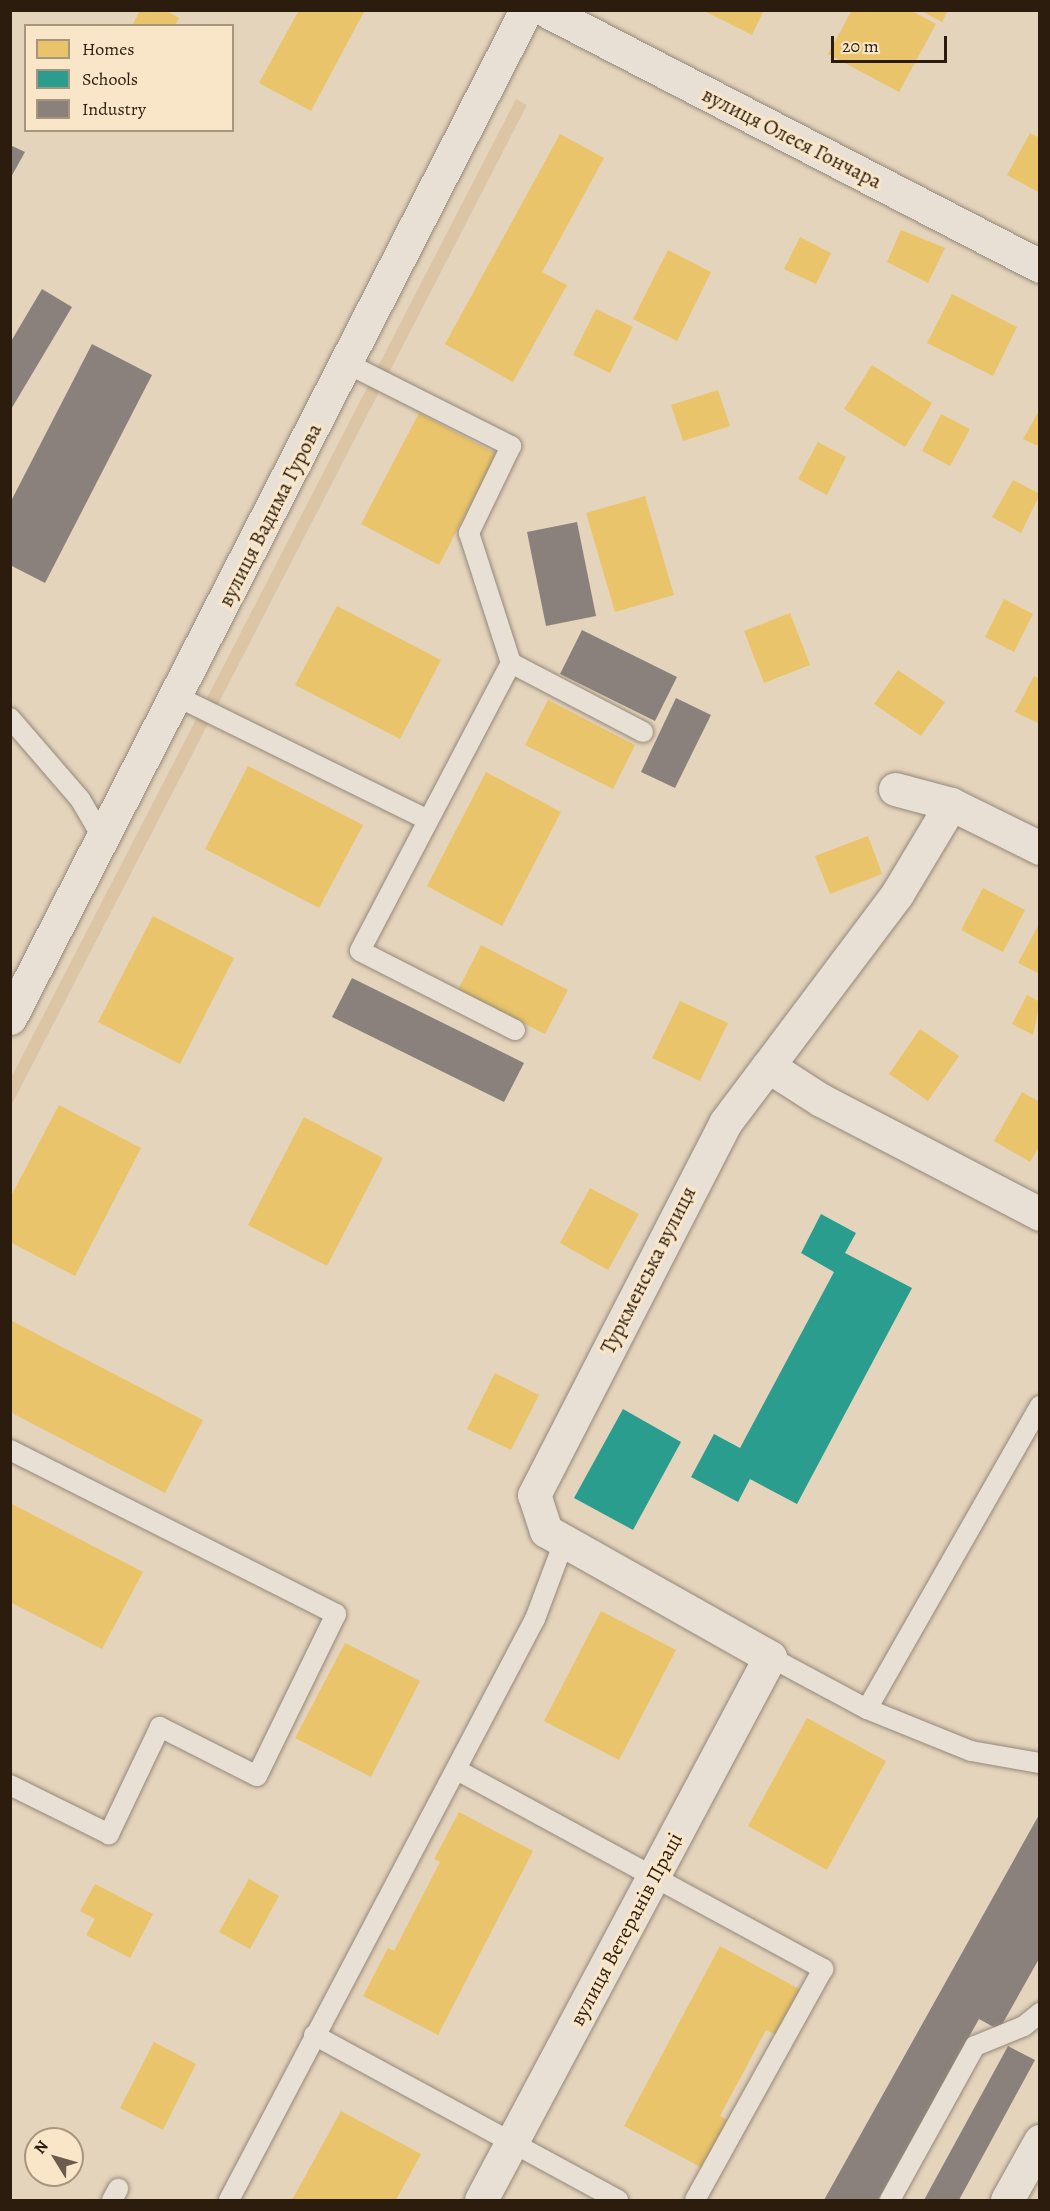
<!DOCTYPE html>
<meta charset="utf-8">
<style>
body{margin:0}
#map{position:relative;width:1050px;height:2211px;overflow:hidden;background:#e5d4bc;font-family:Alegreya,serif}
div>[style]{position:absolute}
.green>*{inset:0;background:#dbc5a4}
.homes>*{inset:0;background:#e9c46a}
.schools>*{inset:0;background:#2a9d8f}
.industry>*{inset:0;background:#8a817c}
.roads{filter:drop-shadow(0 0 2px #948879) drop-shadow(0 0 2px #948879)}
.lane>*{height:20px;margin:-10px;padding:0 10px;transform-origin:10px;border-radius:10px;background:#e8e0d4}
.street>*{height:33px;margin:-16.5px;padding:0 16.5px;transform-origin:16.5px;border-radius:16.5px;background:#e8e0d4}
.secondary>*{height:33px;margin:-16.5px;padding:0 16.5px;transform-origin:16.5px;border-radius:16.5px;background:#e8e0d4}
span{translate:-50% -50%;white-space:nowrap;text-align:center;line-height:1.15;-webkit-text-stroke:6px #f9e6c8;paint-order:stroke}
.street-label{font-size:21px;color:#2b1c0e}
.frame{position:absolute;inset:0;border:12px solid #2b1c0e;pointer-events:none}
.legend{position:absolute;left:24px;top:24px;width:210px;height:108px;box-sizing:border-box;background:#f9e6c8;border:2px solid #a7957e;margin:0;padding:8px 10px;list-style:none;font-size:18px;color:#2b1c0e}
.legend li{display:flex;align-items:center;gap:12px;height:30px}
.legend b{width:30px;border:2px solid #a7957e}
.north{position:absolute;left:24px;top:2127px;width:60px;height:60px;box-sizing:border-box;background:#f9e6c8;border:2px solid #a7957e;border-radius:50%;rotate:307deg;font-size:16px;font-weight:700;line-height:24px;text-align:center;color:#2b1c0e}
.north::after{content:'';display:block;margin:auto;width:21px;height:27px;background:#6c5c4b;clip-path:polygon(50% 0,100% 100%,50% 72%,0 100%)}
.scale{position:absolute;left:831px;top:36px;width:116px;height:27px;box-sizing:border-box;border:3px solid #2b1c0e;border-top:0;padding-left:8px;font-size:18px;line-height:21px;white-space:nowrap;color:#2b1c0e;-webkit-text-stroke:4px #f9e6c8;paint-order:stroke}
</style>
<div id="map">
<div class="green">
<i style="clip-path:polygon(516px 99px,527px 105px,11px 1106px,11px 1078px)"></i>
</div>
<div class="homes">
<i style="clip-path:polygon(140px 10px,165px 10px,179px 18px,175px 26px,132px 26px)"></i>
<i style="clip-path:polygon(299px 10px,365px 10px,311px 111px,259px 83px)"></i>
<i style="clip-path:polygon(702px 10px,764px 10px,752px 35px)"></i>
<i style="clip-path:polygon(852px 10px,910px 10px,936px 24px,899px 92px,828px 54px)"></i>
<i style="clip-path:polygon(919px 10px,948px 10px,942px 22px)"></i>
<i style="clip-path:polygon(1030px 133px,1040px 138px,1040px 193px,1007px 175px)"></i>
<i style="clip-path:polygon(560px 134px,604px 158px,542px 272px,567px 285px,513px 382px,445px 344px)"></i>
<i style="clip-path:polygon(901px 230px,945px 248px,928px 283px,887px 262px)"></i>
<i style="clip-path:polygon(800px 237px,831px 253px,816px 284px,784px 269px)"></i>
<i style="clip-path:polygon(668px 250px,711px 272px,677px 341px,633px 319px)"></i>
<i style="clip-path:polygon(952px 294px,1017px 327px,993px 376px,927px 343px)"></i>
<i style="clip-path:polygon(596px 309px,633px 327px,610px 373px,573px 355px)"></i>
<i style="clip-path:polygon(872px 365px,932px 403px,905px 447px,844px 409px)"></i>
<i style="clip-path:polygon(718px 390px,730px 426px,683px 441px,671px 405px)"></i>
<i style="clip-path:polygon(1040px 409px,1040px 447px,1023px 439px)"></i>
<i style="clip-path:polygon(419px 413px,497px 454px,439px 565px,361px 524px)"></i>
<i style="clip-path:polygon(941px 414px,970px 429px,950px 466px,922px 451px)"></i>
<i style="clip-path:polygon(818px 442px,846px 457px,827px 495px,798px 479px)"></i>
<i style="clip-path:polygon(1013px 480px,1040px 494px,1021px 533px,992px 517px)"></i>
<i style="clip-path:polygon(645px 496px,674px 595px,615px 612px,586px 513px)"></i>
<i style="clip-path:polygon(1004px 599px,1033px 614px,1014px 652px,985px 637px)"></i>
<i style="clip-path:polygon(337px 606px,441px 660px,400px 739px,295px 685px)"></i>
<i style="clip-path:polygon(790px 613px,810px 665px,764px 683px,744px 631px)"></i>
<i style="clip-path:polygon(898px 670px,945px 702px,921px 736px,874px 704px)"></i>
<i style="clip-path:polygon(1034px 676px,1040px 679px,1040px 724px,1015px 712px)"></i>
<i style="clip-path:polygon(548px 700px,635px 745px,613px 789px,525px 745px)"></i>
<i style="clip-path:polygon(248px 766px,363px 825px,319px 908px,205px 849px)"></i>
<i style="clip-path:polygon(486px 772px,561px 812px,502px 926px,427px 886px)"></i>
<i style="clip-path:polygon(868px 836px,882px 874px,830px 894px,815px 856px)"></i>
<i style="clip-path:polygon(983px 888px,1025px 910px,1003px 952px,961px 930px)"></i>
<i style="clip-path:polygon(153px 916px,234px 958px,180px 1064px,98px 1022px)"></i>
<i style="clip-path:polygon(1038px 926px,1040px 927px,1040px 974px,1018px 963px)"></i>
<i style="clip-path:polygon(481px 945px,568px 990px,545px 1034px,458px 990px)"></i>
<i style="clip-path:polygon(1027px 995px,1040px 1002px,1033px 1035px,1012px 1024px)"></i>
<i style="clip-path:polygon(680px 1001px,728px 1023px,700px 1081px,652px 1058px)"></i>
<i style="clip-path:polygon(920px 1029px,959px 1056px,928px 1101px,889px 1074px)"></i>
<i style="clip-path:polygon(1022px 1092px,1040px 1102px,1040px 1145px,1030px 1162px,994px 1141px)"></i>
<i style="clip-path:polygon(59px 1105px,141px 1148px,75px 1276px,10px 1242px,10px 1198px)"></i>
<i style="clip-path:polygon(304px 1117px,383px 1158px,327px 1266px,248px 1225px)"></i>
<i style="clip-path:polygon(590px 1188px,639px 1214px,608px 1270px,560px 1243px)"></i>
<i style="clip-path:polygon(10px 1320px,203px 1420px,165px 1493px,10px 1412px)"></i>
<i style="clip-path:polygon(495px 1373px,539px 1395px,511px 1450px,467px 1429px)"></i>
<i style="clip-path:polygon(10px 1503px,143px 1572px,102px 1649px,10px 1602px)"></i>
<i style="clip-path:polygon(601px 1611px,676px 1650px,619px 1760px,544px 1721px)"></i>
<i style="clip-path:polygon(345px 1643px,420px 1681px,371px 1777px,295px 1738px)"></i>
<i style="clip-path:polygon(807px 1718px,886px 1761px,827px 1870px,748px 1826px)"></i>
<i style="clip-path:polygon(459px 1812px,533px 1851px,438px 2035px,363px 1996px,388px 1948px,394px 1951px,440px 1862px,434px 1859px)"></i>
<i style="clip-path:polygon(249px 1879px,279px 1896px,250px 1949px,219px 1932px)"></i>
<i style="clip-path:polygon(95px 1884px,153px 1914px,130px 1958px,86px 1935px,95px 1919px,80px 1911px)"></i>
<i style="clip-path:polygon(720px 1946px,801px 1990px,776px 2035px,766px 2030px,720px 2116px,730px 2121px,704px 2169px,624px 2126px)"></i>
<i style="clip-path:polygon(154px 2042px,196px 2064px,163px 2130px,120px 2108px)"></i>
<i style="clip-path:polygon(341px 2111px,421px 2154px,396px 2200px,292px 2200px)"></i>
</div>
<div class="schools">
<i style="clip-path:polygon(821px 1214px,856px 1233px,845px 1253px,912px 1288px,797px 1504px,750px 1479px,738px 1502px,691px 1477px,714px 1434px,740px 1448px,834px 1272px,801px 1253px)"></i>
<i style="clip-path:polygon(623px 1409px,681px 1442px,633px 1530px,574px 1498px)"></i>
</div>
<div class="industry">
<i style="clip-path:polygon(10px 145px,25px 152px,10px 179px)"></i>
<i style="clip-path:polygon(42px 289px,72px 307px,10px 411px,10px 343px)"></i>
<i style="clip-path:polygon(92px 344px,152px 375px,45px 583px,10px 565px,10px 503px)"></i>
<i style="clip-path:polygon(577px 522px,596px 616px,546px 626px,527px 532px)"></i>
<i style="clip-path:polygon(582px 630px,677px 677px,655px 721px,560px 674px)"></i>
<i style="clip-path:polygon(676px 698px,711px 715px,675px 788px,641px 772px)"></i>
<i style="clip-path:polygon(352px 978px,524px 1063px,504px 1102px,332px 1017px)"></i>
<i style="clip-path:polygon(1040px 1813px,1040px 1957px,999px 2030px,979px 2019px,878px 2200px,824px 2200px)"></i>
<i style="clip-path:polygon(1008px 2046px,1035px 2060px,959px 2200px,924px 2200px)"></i>
</div>
<div class="roads">
<div class="lane">
<i style="left:346px;top:363px;width:185px;rotate:26.7deg"></i>
<i style="left:511px;top:446px;width:97px;rotate:115.8deg"></i>
<i style="left:469px;top:533px;width:137px;rotate:72.1deg"></i>
<i style="left:511px;top:663px;width:325px;rotate:117.7deg"></i>
<i style="left:360px;top:951px;width:174px;rotate:27deg"></i>
<i style="left:511px;top:663px;width:149px;rotate:27.6deg"></i>
<i style="left:178px;top:697px;width:276px;rotate:26.2deg"></i>
<i style="left:10px;top:718px;width:107px;rotate:49.2deg"></i>
<i style="left:80px;top:799px;width:50px;rotate:59.8deg"></i>
<i style="left:10px;top:1450px;width:365px;rotate:26.7deg"></i>
<i style="left:336px;top:1614px;width:180px;rotate:116deg"></i>
<i style="left:257px;top:1776px;width:109px;rotate:-153.2deg"></i>
<i style="left:160px;top:1727px;width:119px;rotate:115.5deg"></i>
<i style="left:109px;top:1834px;width:110px;rotate:-153.7deg"></i>
<i style="left:770px;top:1657px;width:110px;rotate:28.2deg"></i>
<i style="left:867px;top:1709px;width:112px;rotate:22deg"></i>
<i style="left:971px;top:1751px;width:70px;rotate:9.9deg"></i>
<i style="left:867px;top:1709px;width:349px;rotate:-60.3deg"></i>
<i style="left:457px;top:1770px;width:417px;rotate:28.5deg"></i>
<i style="left:823px;top:1969px;width:264px;rotate:119deg"></i>
<i style="left:314px;top:2035px;width:346px;rotate:28.5deg"></i>
<i style="left:112px;top:2200px;width:13px;rotate:-61deg"></i>
<i style="left:229px;top:2200px;width:657px;rotate:-62.23deg"></i>
<i style="left:535px;top:1619px;width:82px;rotate:-69.4deg"></i>
<i style="left:890px;top:2200px;width:176px;rotate:-61.1deg"></i>
<i style="left:975px;top:2046px;width:53px;rotate:-22.2deg"></i>
<i style="left:1024px;top:2026px;width:21px;rotate:-39deg"></i>
</div>
<div class="street">
<i style="left:545px;top:10px;width:557px;rotate:27.35deg"></i>
<i style="left:895px;top:789px;width:58px;rotate:15deg"></i>
<i style="left:951px;top:804px;width:99px;rotate:26.3deg"></i>
<i style="left:768px;top:1066px;width:215px;rotate:-53.1deg"></i>
<i style="left:897px;top:894px;width:105px;rotate:-59deg"></i>
<i style="left:481px;top:2200px;width:615px;rotate:-61.98deg"></i>
<i style="left:770px;top:1657px;width:257px;rotate:-150.6deg"></i>
<i style="left:546px;top:1531px;width:38px;rotate:-108deg"></i>
<i style="left:534px;top:1495px;width:418px;rotate:-62.8deg"></i>
<i style="left:725px;top:1123px;width:71px;rotate:-53deg"></i>
<i style="left:768px;top:1066px;width:63px;rotate:32.7deg"></i>
<i style="left:821px;top:1100px;width:247px;rotate:27.5deg"></i>
<i style="left:1007px;top:2200px;width:68px;rotate:-60.8deg"></i>
</div>
<div class="secondary">
<i style="left:10px;top:1018px;width:1132px;rotate:-62.89deg"></i>
</div>
</div>
<div class="street-label">
<span style="left:792px;top:138px;rotate:27deg">вулиця Олеся Гончара</span>
<span style="left:270px;top:515px;rotate:-63deg">вулиця Вадима Гурова</span>
<span style="left:648px;top:1270px;rotate:-63deg">Туркменська вулиця</span>
<span style="left:626px;top:1929px;rotate:-62deg">вулиця Ветеранів Праці</span>
</div>
<div class="frame"></div>
<ul class="legend">
<li><b style="height:16px;background:#e9c46a"></b>Homes</li>
<li><b style="height:16px;background:#2a9d8f"></b>Schools</li>
<li><b style="height:16px;background:#8a817c"></b>Industry</li>
</ul>
<div class="north">N</div>
<div class="scale">20 m</div>
</div>
